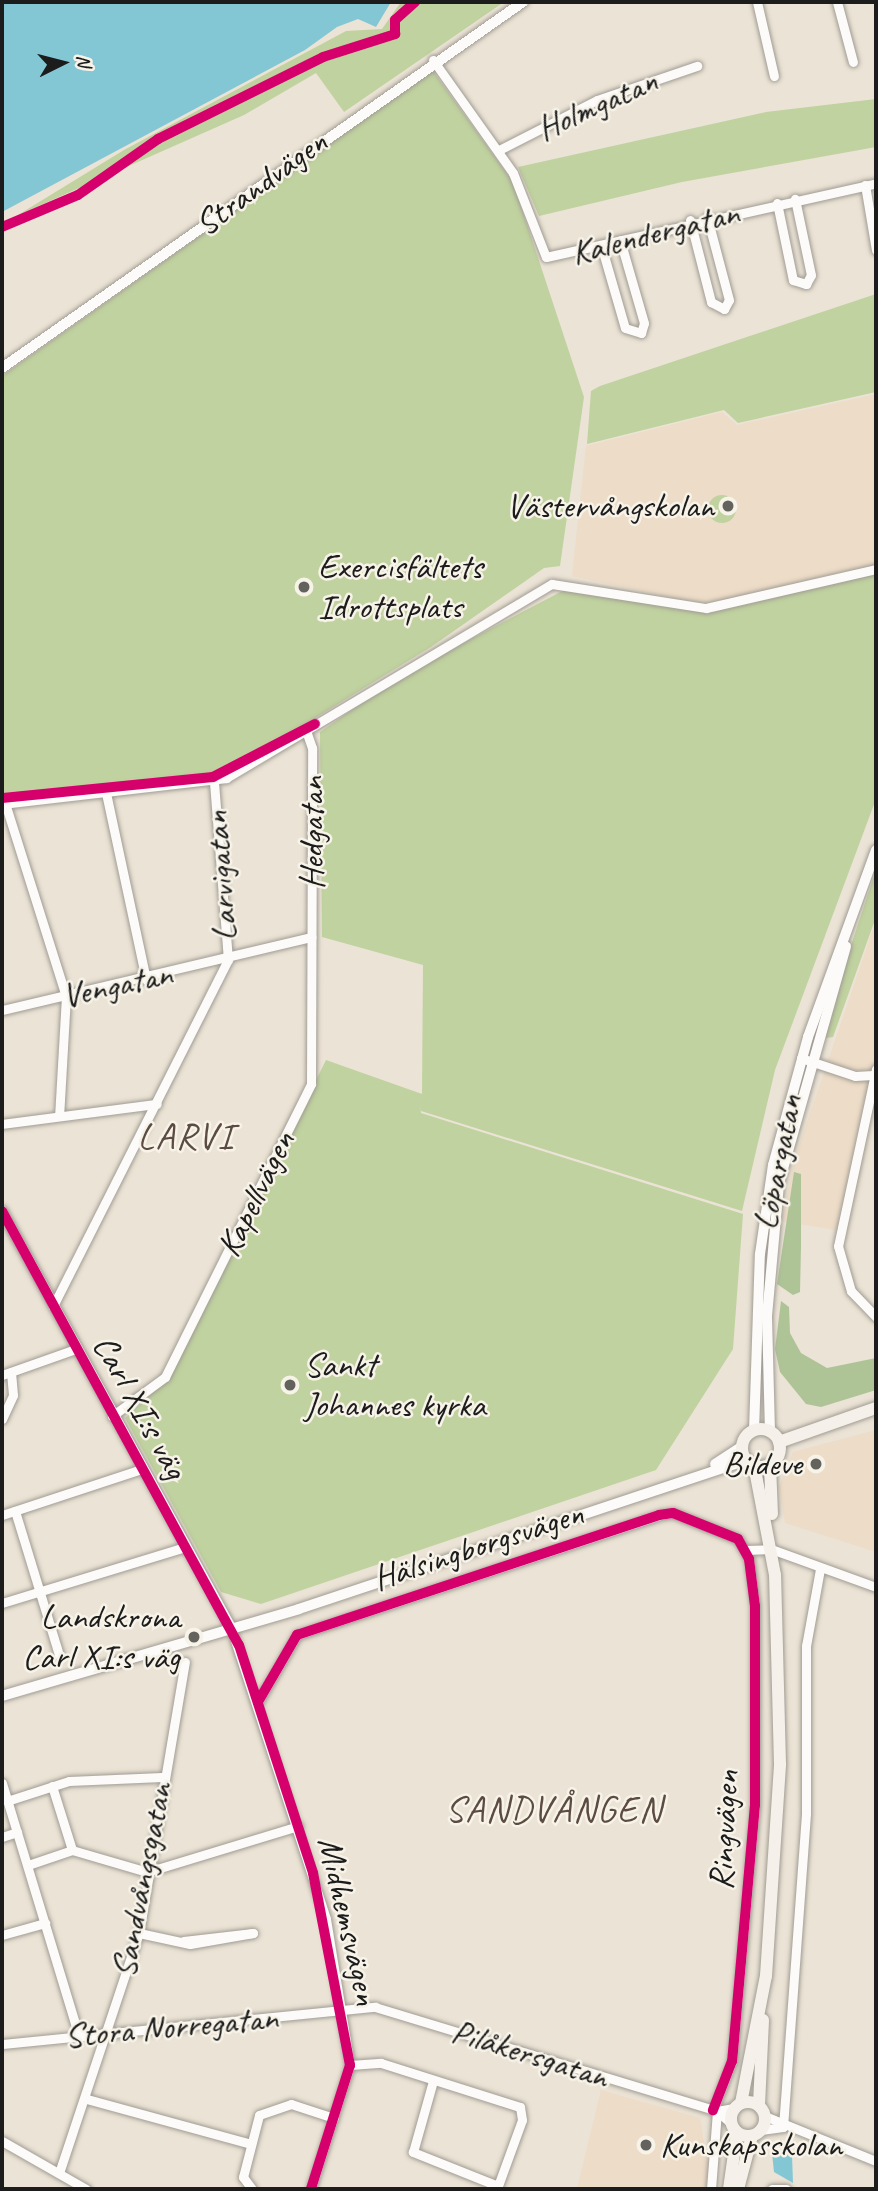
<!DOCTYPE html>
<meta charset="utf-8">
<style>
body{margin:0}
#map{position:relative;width:878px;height:2191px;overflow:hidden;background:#ebe3d5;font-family:Caveat,sans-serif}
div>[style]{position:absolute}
.built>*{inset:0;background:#eddcc7}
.green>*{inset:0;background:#c0d29f}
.round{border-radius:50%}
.forest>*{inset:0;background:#aec497}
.water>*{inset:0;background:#83c7d4}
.roads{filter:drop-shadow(0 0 2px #a09c94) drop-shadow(0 0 2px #a09c94)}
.minor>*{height:9px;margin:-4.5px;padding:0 4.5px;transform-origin:4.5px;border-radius:4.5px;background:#fcfbf9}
.tertiary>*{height:10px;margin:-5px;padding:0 5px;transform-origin:5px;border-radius:5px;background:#fcfbf9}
.secondary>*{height:12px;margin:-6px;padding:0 6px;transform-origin:6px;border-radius:6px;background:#f5f1ea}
.secondary>.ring{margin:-6px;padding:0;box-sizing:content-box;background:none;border:12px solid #f5f1ea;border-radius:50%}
.cycleway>*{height:10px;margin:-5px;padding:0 5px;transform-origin:5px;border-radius:5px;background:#d6006c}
.dots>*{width:19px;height:19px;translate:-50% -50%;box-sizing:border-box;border:4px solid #f7f3e8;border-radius:50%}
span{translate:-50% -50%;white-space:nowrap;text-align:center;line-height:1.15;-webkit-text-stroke:5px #f7f3e8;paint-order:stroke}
.street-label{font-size:35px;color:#1c1c1c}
.poi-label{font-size:35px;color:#1c1c1c}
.right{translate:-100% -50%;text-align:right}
.left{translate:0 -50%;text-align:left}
.neighbourhood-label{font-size:37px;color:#5b4b40;letter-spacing:2px}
.frame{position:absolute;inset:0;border:4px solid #1c1c1c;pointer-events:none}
.north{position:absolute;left:28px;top:28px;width:70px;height:70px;-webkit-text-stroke:5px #f7f3e8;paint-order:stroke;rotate:84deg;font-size:19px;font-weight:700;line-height:28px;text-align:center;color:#1c1c1c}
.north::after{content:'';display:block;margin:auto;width:24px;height:32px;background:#1c1c1c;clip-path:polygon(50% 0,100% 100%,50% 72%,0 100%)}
</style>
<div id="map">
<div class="built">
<i style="clip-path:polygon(876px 394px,876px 566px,711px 606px,572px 576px,586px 446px,722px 412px,737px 425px)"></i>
<i style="clip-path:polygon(876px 920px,876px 1094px,847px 1232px,782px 1221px,795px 1158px)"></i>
<i style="clip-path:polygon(876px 1430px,876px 1552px,785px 1523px,779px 1487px,793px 1452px)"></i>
<i style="clip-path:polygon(601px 2090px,700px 2118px,709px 2173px,705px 2189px,577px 2189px)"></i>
</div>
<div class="green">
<i style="clip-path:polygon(401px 2px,504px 2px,344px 112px,316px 73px,244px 115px,18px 215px,124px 150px,346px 31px,382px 29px)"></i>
<i style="clip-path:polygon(433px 71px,513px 182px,584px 397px,560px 566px,544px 568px,431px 647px,224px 774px,2px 796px,2px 376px)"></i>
<i style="clip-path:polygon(876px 99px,876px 147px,682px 182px,539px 216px,518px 167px,766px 112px)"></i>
<i style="clip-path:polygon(876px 294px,876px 392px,738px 423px,724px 410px,587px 444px,591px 391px,600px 386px)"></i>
<i class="round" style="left:708px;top:495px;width:28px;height:28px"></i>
<i style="clip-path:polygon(876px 574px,876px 799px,775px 1070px,742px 1211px,421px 1111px,420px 1104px,421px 1113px,743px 1214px,733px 1349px,656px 1470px,261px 1604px,221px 1592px,125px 1418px,169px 1378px,326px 1060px,422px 1094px,423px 965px,322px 937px,320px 732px,401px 676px,568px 588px,713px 612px)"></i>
<i style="clip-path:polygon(876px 870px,876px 917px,833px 1037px,820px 1039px)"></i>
</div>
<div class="forest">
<i style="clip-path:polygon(794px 1172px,801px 1174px,801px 1247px,800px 1292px,793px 1295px,777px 1284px)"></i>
<i style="clip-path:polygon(781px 1301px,789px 1307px,790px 1333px,801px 1353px,827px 1368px,876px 1358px,876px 1390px,821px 1407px,806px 1404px,780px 1372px,775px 1349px)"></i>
</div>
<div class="water">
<i style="clip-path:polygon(2px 2px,391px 2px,376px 27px,358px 19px,337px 27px,305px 50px,2px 212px)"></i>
<i style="clip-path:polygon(779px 2150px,792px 2155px,793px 2183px,774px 2172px,772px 2153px)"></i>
</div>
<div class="roads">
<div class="minor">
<i style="left:757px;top:2px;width:76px;rotate:77.1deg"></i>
<i style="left:837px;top:2px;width:62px;rotate:75.1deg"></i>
<i style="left:433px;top:60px;width:138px;rotate:54.7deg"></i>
<i style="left:513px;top:173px;width:90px;rotate:68.6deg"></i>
<i style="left:546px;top:257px;width:338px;rotate:-12.6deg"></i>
<i style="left:499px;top:150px;width:110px;rotate:-27deg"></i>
<i style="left:597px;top:100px;width:106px;rotate:-18.8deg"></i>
<i style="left:865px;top:185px;width:66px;rotate:80.4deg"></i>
<i style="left:777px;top:203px;width:79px;rotate:78.3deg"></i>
<i style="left:793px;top:280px;width:14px;rotate:17deg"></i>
<i style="left:806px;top:284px;width:10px;rotate:-61deg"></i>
<i style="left:811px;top:275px;width:78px;rotate:-101.9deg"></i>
<i style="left:690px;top:220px;width:85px;rotate:75.6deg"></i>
<i style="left:711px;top:302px;width:15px;rotate:28deg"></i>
<i style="left:724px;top:309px;width:10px;rotate:-61deg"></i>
<i style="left:729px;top:300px;width:86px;rotate:-104.8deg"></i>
<i style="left:601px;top:245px;width:86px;rotate:73.9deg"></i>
<i style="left:625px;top:328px;width:17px;rotate:17deg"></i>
<i style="left:641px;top:333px;width:10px;rotate:-73deg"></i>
<i style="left:644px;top:323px;width:86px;rotate:-106.1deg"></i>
<i style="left:106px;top:793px;width:191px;rotate:77.9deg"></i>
<i style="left:5px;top:803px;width:202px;rotate:72.5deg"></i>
<i style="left:66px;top:996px;width:120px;rotate:93.3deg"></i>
<i style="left:2px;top:804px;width:226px;rotate:-6.6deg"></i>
<i style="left:226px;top:778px;width:379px;rotate:-30.8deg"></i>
<i style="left:552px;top:584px;width:156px;rotate:8.9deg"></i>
<i style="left:706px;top:608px;width:174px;rotate:-12.9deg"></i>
<i style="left:2px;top:1010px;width:318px;rotate:-13.3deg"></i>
<i style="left:801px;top:1058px;width:57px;rotate:18.4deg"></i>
<i style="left:855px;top:1076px;width:18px;rotate:-3deg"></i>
<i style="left:876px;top:1069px;width:181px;rotate:102.1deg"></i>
<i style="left:838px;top:1246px;width:47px;rotate:73.9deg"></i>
<i style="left:851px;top:1291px;width:36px;rotate:46deg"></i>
<i style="left:2px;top:1124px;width:156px;rotate:-7.4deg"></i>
<i style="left:53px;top:1306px;width:388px;rotate:-63.2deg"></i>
<i style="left:228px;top:960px;width:180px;rotate:-94.5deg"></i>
<i style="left:2px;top:1375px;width:78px;rotate:-19.4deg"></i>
<i style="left:112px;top:1416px;width:66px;rotate:-36.3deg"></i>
<i style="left:165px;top:1377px;width:327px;rotate:-63.5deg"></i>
<i style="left:311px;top:1084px;width:336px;rotate:-89.8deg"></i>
<i style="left:312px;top:748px;width:18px;rotate:-109deg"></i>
<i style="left:2px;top:1419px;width:26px;rotate:-65deg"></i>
<i style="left:13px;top:1395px;width:23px;rotate:-95deg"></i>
<i style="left:15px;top:1511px;width:151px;rotate:73deg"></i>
<i style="left:2px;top:1515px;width:147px;rotate:-18.2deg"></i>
<i style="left:746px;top:1550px;width:25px;rotate:-2deg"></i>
<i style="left:771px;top:1549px;width:112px;rotate:19.9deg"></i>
<i style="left:2px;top:1603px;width:191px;rotate:-17deg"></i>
<i style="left:231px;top:1628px;width:306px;rotate:71.9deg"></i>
<i style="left:326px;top:1919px;width:148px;rotate:80.7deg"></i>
<i style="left:350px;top:2065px;width:130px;rotate:107.5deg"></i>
<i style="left:258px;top:1702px;width:78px;rotate:-59.8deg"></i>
<i style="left:297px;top:1635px;width:381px;rotate:-18.3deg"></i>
<i style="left:659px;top:1515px;width:14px;rotate:-8deg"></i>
<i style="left:673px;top:1513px;width:70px;rotate:21.8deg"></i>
<i style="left:738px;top:1539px;width:23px;rotate:61deg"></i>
<i style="left:749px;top:1559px;width:47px;rotate:82.7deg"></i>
<i style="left:755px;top:1606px;width:199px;rotate:90deg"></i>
<i style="left:755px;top:1805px;width:257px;rotate:95.1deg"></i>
<i style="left:732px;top:2061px;width:53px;rotate:111.2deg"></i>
<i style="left:2px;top:1783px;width:264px;rotate:73.1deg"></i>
<i style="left:52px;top:1786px;width:67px;rotate:72.6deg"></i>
<i style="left:7px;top:1801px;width:65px;rotate:-17.9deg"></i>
<i style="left:69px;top:1781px;width:93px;rotate:-2.5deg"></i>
<i style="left:2px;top:1837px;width:16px;rotate:-18deg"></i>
<i style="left:28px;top:1865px;width:46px;rotate:-18.8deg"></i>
<i style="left:72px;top:1850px;width:78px;rotate:16.3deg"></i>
<i style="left:147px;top:1872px;width:158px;rotate:-16.9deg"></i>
<i style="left:139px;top:1933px;width:52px;rotate:12.2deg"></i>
<i style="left:190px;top:1944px;width:64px;rotate:-9.9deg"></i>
<i style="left:253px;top:1933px;width:70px;rotate:173.5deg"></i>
<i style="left:2px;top:1935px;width:45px;rotate:-15.6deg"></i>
<i style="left:2px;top:2044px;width:375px;rotate:-5.7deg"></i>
<i style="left:375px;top:2007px;width:357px;rotate:16.9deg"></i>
<i style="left:717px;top:2111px;width:18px;rotate:41deg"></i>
<i style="left:350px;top:2065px;width:31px;rotate:-4deg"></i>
<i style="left:381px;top:2063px;width:146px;rotate:17.6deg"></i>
<i style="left:520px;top:2107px;width:13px;rotate:81deg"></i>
<i style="left:522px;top:2120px;width:70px;rotate:110deg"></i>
<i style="left:498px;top:2186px;width:92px;rotate:-158.2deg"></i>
<i style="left:413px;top:2152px;width:74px;rotate:-74.3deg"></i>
<i style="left:87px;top:2099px;width:170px;rotate:15.3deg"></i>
<i style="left:717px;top:2111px;width:17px;rotate:-10deg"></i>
<i style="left:765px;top:2116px;width:120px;rotate:22.1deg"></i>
<i style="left:783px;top:2127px;width:315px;rotate:-85.8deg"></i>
<i style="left:806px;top:1813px;width:167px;rotate:-90deg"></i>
<i style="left:806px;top:1646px;width:78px;rotate:-79.7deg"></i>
<i style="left:761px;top:2130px;width:22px;rotate:-8deg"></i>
<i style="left:2px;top:2141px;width:97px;rotate:29.7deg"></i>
<i style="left:59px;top:2173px;width:253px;rotate:-71.6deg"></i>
<i style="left:139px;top:1933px;width:275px;rotate:-80.4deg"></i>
<i style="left:252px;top:2189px;width:15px;rotate:-127deg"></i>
<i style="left:243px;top:2177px;width:64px;rotate:-75.5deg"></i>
<i style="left:259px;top:2115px;width:34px;rotate:-19deg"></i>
<i style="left:291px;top:2104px;width:45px;rotate:18deg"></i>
<i style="left:711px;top:2189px;width:78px;rotate:-85.6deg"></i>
<i style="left:772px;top:2189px;width:14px"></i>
</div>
<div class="tertiary">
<i style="left:2px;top:368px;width:637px;rotate:-35.09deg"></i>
<i style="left:2px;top:1211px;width:476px;rotate:61.2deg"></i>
<i style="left:754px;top:1431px;width:177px;rotate:-88.1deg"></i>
<i style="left:760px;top:1254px;width:90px;rotate:-81.7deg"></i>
<i style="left:773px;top:1165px;width:133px;rotate:-74.7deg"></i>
<i style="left:808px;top:1037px;width:199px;rotate:-70deg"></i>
<i style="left:770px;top:1432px;width:116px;rotate:-91.5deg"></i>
<i style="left:767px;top:1316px;width:134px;rotate:-84.8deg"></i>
<i style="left:779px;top:1183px;width:246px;rotate:-74.2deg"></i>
<i style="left:715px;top:1464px;width:33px;rotate:-33deg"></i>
<i style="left:2px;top:1696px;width:309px;rotate:-16.3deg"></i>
<i style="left:299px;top:1609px;width:472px;rotate:-18.4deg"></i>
</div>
<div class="secondary">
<i class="ring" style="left:742px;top:1429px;width:26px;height:26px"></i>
<i style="left:779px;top:1442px;width:103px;rotate:-19.3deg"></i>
<i style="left:770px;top:1465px;width:49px;rotate:87.7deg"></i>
<i class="ring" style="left:731px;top:2102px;width:22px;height:22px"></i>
<i style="left:741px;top:2103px;width:129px;rotate:-78.9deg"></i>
<i style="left:766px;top:1976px;width:212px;rotate:-86.2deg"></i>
<i style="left:780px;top:1764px;width:189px;rotate:-91.5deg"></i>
<i style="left:775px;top:1575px;width:112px;rotate:-100.8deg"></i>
<i style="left:759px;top:2105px;width:85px;rotate:-87.3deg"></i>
<i style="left:729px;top:2189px;width:57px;rotate:-81.9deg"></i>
<i style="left:738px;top:2189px;width:55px;rotate:-75.2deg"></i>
</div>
</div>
<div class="cycleway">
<i style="left:2px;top:227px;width:82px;rotate:-22.8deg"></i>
<i style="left:78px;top:195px;width:98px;rotate:-35deg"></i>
<i style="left:158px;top:139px;width:184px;rotate:-26.4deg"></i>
<i style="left:323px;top:57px;width:76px;rotate:-17.7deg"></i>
<i style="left:395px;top:34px;width:14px;rotate:-90deg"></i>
<i style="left:395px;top:20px;width:27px;rotate:-42deg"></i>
<i style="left:2px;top:798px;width:212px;rotate:-5.7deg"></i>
<i style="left:213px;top:777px;width:115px;rotate:-27.5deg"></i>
<i style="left:2px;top:1211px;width:494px;rotate:61.4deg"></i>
<i style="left:239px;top:1645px;width:240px;rotate:72deg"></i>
<i style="left:313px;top:1873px;width:196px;rotate:79.1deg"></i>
<i style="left:350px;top:2065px;width:130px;rotate:107.5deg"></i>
<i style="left:258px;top:1702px;width:78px;rotate:-59.8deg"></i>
<i style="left:297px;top:1635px;width:381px;rotate:-18.3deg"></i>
<i style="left:659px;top:1515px;width:14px;rotate:-8deg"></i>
<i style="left:673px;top:1513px;width:70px;rotate:21.8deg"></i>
<i style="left:738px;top:1539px;width:23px;rotate:61deg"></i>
<i style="left:749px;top:1559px;width:47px;rotate:82.7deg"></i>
<i style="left:755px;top:1606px;width:199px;rotate:90deg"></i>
<i style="left:755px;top:1805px;width:257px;rotate:95.1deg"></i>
<i style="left:732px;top:2061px;width:53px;rotate:111.2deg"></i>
</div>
<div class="dots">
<i style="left:728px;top:506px;background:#64625d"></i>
<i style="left:304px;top:587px;background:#64625d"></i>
<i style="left:290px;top:1385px;background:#64625d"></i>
<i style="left:816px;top:1464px;background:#64625d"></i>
<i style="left:194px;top:1637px;background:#64625d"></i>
<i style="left:646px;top:2145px;background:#64625d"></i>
</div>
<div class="street-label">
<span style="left:597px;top:105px;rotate:-24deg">Holmgatan</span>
<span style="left:261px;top:183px;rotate:-36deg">Strandvägen</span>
<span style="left:655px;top:233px;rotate:-14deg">Kalendergatan</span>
<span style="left:312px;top:833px;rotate:-90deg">Hedgatan</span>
<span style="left:221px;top:876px;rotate:-94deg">Larvigatan</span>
<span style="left:117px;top:985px;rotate:-12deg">Vengatan</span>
<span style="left:778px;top:1162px;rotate:-79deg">Löpargatan</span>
<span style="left:256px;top:1194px;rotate:-64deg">Kapellvägen</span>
<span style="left:140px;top:1407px;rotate:61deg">Carl XI:s väg</span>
<span style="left:478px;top:1546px;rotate:-18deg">Hälsingborgsvägen</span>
<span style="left:724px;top:1830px;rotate:-87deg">Ringvägen</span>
<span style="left:142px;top:1880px;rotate:-79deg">Sandvångsgatan</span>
<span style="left:348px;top:1921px;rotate:77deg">Midhemsvägen</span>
<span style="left:171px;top:2027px;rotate:-5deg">Stora Norregatan</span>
<span style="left:530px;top:2054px;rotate:17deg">Pilåkersgatan</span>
</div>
<div class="poi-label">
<span class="right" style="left:714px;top:506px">Västervångskolan</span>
<span class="left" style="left:318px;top:587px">Exercisfältets<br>Idrottsplats</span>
<span class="left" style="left:304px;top:1385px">Sankt<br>Johannes kyrka</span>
<span class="right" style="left:802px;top:1464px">Bildeve</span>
<span class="right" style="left:180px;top:1637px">Landskrona<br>Carl XI:s väg</span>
<span class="left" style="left:660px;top:2145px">Kunskapsskolan</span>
</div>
<div class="neighbourhood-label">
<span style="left:186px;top:1136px">LARVI</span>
<span style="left:554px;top:1809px">SANDVÅNGEN</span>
</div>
<div class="frame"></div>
<div class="north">N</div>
</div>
